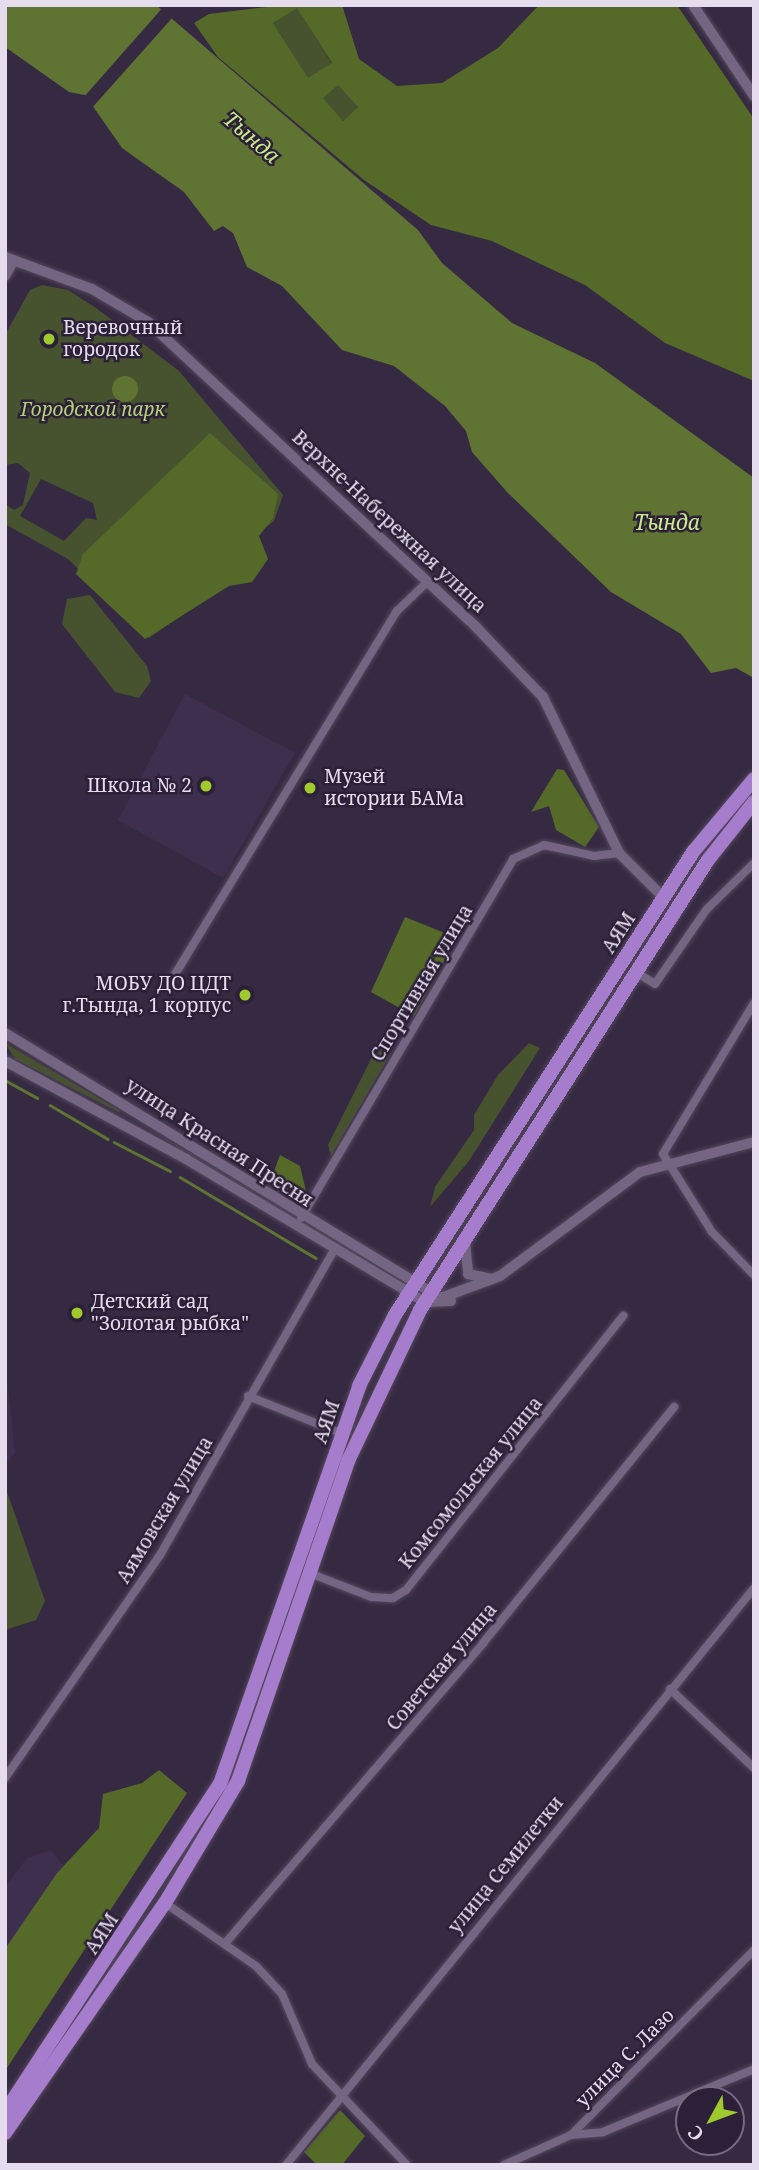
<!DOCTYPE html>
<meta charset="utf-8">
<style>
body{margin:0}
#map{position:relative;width:759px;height:2170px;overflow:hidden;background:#362a42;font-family:"Noto Serif",serif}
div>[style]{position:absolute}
.built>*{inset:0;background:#3f2f4e}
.green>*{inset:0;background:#47532f}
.forest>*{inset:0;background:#556a28}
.water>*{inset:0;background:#5f7432}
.round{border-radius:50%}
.pier>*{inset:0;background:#362a42}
.stream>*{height:2.5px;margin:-1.25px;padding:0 1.25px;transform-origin:1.25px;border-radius:1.25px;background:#5f7432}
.roads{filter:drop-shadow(0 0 2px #52475b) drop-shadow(0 0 2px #52475b)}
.minor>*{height:8px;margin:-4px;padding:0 4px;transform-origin:4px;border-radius:4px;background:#746682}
.tertiary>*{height:10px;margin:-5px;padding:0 5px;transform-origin:5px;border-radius:5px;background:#746682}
.trunk>*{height:14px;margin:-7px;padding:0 7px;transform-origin:7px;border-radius:7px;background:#a67dcc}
.dots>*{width:19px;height:19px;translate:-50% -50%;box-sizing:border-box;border:4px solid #2c2038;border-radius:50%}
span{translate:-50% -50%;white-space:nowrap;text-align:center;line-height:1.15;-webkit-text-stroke:5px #2c2038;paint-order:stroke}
.poi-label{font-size:19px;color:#e5dded}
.left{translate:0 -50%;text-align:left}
.right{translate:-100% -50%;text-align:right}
.park-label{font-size:19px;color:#b4d376;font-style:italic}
.street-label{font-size:19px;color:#e5dded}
.water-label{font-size:21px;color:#caea8c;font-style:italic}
.frame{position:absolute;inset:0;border:7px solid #e5dded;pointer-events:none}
.north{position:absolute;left:675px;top:2086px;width:70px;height:70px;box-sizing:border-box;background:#2c2038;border:2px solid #766c80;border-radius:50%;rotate:229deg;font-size:19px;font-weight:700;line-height:28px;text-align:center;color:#e5dded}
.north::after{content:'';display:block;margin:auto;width:24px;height:32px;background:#9fca2d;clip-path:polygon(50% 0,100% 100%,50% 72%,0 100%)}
</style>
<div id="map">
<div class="built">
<i style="clip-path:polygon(185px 694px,295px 753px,223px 878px,118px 820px)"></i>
<i style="clip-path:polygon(5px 1360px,15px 1453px,5px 1465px)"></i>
<i style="clip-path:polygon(51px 1850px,65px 1868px,5px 1955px,5px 1887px,27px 1858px)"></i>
</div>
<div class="green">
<i style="clip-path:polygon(297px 7px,332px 64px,308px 79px,273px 23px)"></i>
<i style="clip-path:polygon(338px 84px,358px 107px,343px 121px,322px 98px)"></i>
<i style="clip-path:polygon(evenodd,42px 285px,68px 290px,96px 308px,179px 371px,283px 495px,274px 521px,256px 535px,232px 581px,149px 638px,68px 559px,5px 524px,5px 504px,14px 510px,23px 505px,30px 473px,18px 463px,5px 465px,5px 335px,30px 290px,42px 285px,41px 479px,93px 503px,97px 520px,86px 518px,64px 541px,20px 516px,41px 479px)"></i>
<i style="clip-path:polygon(90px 595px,147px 666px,151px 681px,139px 698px,115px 692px,62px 624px,67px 599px)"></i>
<i style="clip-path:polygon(5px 1043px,119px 1110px,120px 1113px,15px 1059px)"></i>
<i style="clip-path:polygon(529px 1043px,540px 1048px,469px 1161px,430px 1207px,435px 1187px,474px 1130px,474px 1115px,498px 1075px)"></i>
<i style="clip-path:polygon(384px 1047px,391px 1053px,331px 1156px,328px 1145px,371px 1059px)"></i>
<i style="clip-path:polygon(5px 1486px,45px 1601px,36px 1620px,5px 1630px)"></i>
</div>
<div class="forest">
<i style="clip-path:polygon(evenodd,283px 5px,342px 5px,359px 59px,397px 86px,442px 83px,498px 48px,539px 5px,677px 5px,754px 119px,754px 381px,665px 343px,585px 285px,492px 241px,431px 225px,364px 180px,218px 57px,194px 23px,209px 14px,283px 5px,297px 8px,332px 63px,308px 78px,273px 23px,297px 8px,283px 5px,338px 85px,358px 107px,343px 121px,323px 98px,338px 85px)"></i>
<i style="clip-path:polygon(210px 433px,278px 494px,273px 518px,259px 536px,268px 559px,252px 582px,229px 586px,145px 639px,76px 574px,83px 554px)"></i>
<i style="clip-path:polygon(557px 769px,564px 770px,599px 827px,585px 847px,556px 830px,549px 806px,531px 812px)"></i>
<i style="clip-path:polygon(405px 917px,457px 938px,414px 1016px,371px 992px)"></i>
<i style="clip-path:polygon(280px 1155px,300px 1166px,306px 1191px,298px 1199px,270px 1182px)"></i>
<i style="clip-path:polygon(159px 1770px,187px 1793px,5px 2071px,5px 1949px,57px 1873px,99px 1828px,103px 1794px,142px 1783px)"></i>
<i style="clip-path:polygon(340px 2110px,365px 2136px,342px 2165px,317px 2165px,304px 2152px)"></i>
</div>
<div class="water">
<i style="clip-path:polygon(5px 5px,156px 5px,418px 230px,442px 263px,512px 323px,595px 363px,754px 478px,754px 678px,736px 668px,711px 673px,681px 634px,611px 592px,507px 492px,472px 452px,466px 431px,445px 406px,394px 366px,342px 350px,282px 286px,247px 267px,233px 233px,223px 226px,214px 231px,184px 192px,122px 148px,85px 95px,69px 92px,5px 47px)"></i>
<i class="round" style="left:112px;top:376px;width:26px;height:26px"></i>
</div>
<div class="pier">
<i style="clip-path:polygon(165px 5px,173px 17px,91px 109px,83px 98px)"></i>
</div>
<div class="stream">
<i style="left:5px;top:1080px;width:37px;rotate:29deg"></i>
<i style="left:50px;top:1105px;width:67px;rotate:30.4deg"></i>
<i style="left:114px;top:1142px;width:63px;rotate:27.4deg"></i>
<i style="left:180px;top:1177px;width:158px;rotate:30.8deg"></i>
</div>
<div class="roads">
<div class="minor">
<i style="left:637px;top:973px;width:21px;rotate:31deg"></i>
<i style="left:655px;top:984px;width:90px;rotate:-55.4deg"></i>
<i style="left:706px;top:910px;width:67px;rotate:-44.4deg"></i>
<i style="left:174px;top:976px;width:428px;rotate:-58.6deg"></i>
<i style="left:397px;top:611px;width:42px;rotate:-44deg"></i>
<i style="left:754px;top:1003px;width:176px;rotate:121.1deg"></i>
<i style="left:663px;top:1154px;width:92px;rotate:57.9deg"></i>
<i style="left:712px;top:1232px;width:60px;rotate:45.7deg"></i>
<i style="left:301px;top:1218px;width:417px;rotate:-59.4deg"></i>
<i style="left:513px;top:859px;width:34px;rotate:-24deg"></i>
<i style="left:544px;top:845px;width:51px;rotate:12.4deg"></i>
<i style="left:594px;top:856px;width:25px;rotate:-7deg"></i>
<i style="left:248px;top:1396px;width:102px;rotate:21.8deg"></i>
<i style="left:312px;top:1574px;width:63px;rotate:21.3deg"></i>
<i style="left:371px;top:1597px;width:22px;rotate:3deg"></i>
<i style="left:393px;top:1598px;width:15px;rotate:-32deg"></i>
<i style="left:406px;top:1590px;width:350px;rotate:-51.6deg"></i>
<i style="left:670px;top:1689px;width:115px;rotate:43.2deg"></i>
<i style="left:5px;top:1778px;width:272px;rotate:-55.2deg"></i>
<i style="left:160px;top:1555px;width:353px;rotate:-60.3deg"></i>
<i style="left:165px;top:1903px;width:111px;rotate:34.7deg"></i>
<i style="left:256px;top:1966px;width:38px;rotate:47deg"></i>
<i style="left:282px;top:1994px;width:76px;rotate:66.8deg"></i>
<i style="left:312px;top:2064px;width:139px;rotate:46.8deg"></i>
<i style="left:227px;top:1941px;width:393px;rotate:-49.3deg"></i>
<i style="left:483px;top:1643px;width:304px;rotate:-51deg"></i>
<i style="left:571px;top:2135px;width:32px;rotate:-5deg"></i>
<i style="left:603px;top:2132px;width:164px;rotate:-22.6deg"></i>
<i style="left:286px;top:2165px;width:743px;rotate:-50.95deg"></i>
<i style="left:504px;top:2165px;width:73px;rotate:-24.1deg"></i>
<i style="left:571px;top:2135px;width:260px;rotate:-45.3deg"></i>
</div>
<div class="tertiary">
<i style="left:693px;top:5px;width:110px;rotate:56.2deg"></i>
<i style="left:5px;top:257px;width:93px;rotate:20.2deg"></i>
<i style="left:92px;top:289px;width:65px;rotate:30.5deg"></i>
<i style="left:148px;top:322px;width:448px;rotate:42.9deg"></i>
<i style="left:476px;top:627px;width:97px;rotate:46.3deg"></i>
<i style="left:543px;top:697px;width:174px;rotate:64deg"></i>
<i style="left:619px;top:853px;width:64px;rotate:45deg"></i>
<i style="left:5px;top:276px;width:18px;rotate:-61deg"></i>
<i style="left:5px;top:1033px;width:510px;rotate:31.29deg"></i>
<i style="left:441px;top:1298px;width:63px;rotate:-20.4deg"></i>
<i style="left:500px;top:1276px;width:174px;rotate:-36.6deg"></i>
<i style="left:640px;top:1172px;width:118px;rotate:-14.7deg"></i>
<i style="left:5px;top:1061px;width:206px;rotate:28.4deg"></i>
<i style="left:186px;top:1159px;width:279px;rotate:30.9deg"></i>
<i style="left:425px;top:1302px;width:26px;rotate:-2deg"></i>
<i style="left:465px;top:1243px;width:31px;rotate:84deg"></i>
<i style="left:468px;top:1274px;width:24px;rotate:12deg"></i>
</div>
<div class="trunk">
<i style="left:5px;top:2112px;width:392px;rotate:-56.8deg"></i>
<i style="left:220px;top:1784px;width:422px;rotate:-70.7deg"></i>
<i style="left:359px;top:1386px;width:80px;rotate:-63.1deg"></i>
<i style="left:395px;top:1315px;width:551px;rotate:-57.23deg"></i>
<i style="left:693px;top:852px;width:95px;rotate:-50.1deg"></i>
<i style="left:5px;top:2133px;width:280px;rotate:-55.2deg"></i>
<i style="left:165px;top:1903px;width:142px;rotate:-59.1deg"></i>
<i style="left:238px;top:1781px;width:338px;rotate:-71deg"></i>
<i style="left:348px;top:1461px;width:167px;rotate:-64.5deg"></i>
<i style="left:420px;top:1310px;width:534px;rotate:-57.38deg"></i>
<i style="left:708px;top:860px;width:74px;rotate:-51.6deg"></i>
</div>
</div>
<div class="dots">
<i style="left:49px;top:339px;background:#9fca2d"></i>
<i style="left:206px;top:786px;background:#9fca2d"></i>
<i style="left:310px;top:788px;background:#9fca2d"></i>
<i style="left:245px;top:995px;background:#9fca2d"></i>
<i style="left:77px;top:1313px;background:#9fca2d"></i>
</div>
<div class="poi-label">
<span class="left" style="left:63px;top:339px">Веревочный<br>городок</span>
<span class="left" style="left:324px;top:788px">Музей<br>истории БАМа</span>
<span class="right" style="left:192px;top:786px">Школа № 2</span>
<span class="right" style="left:231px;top:995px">МОБУ ДО ЦДТ<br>г.Тында, 1 корпус</span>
<span class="left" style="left:91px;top:1313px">Детский сад<br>"Золотая рыбка"</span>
</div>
<div class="park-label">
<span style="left:93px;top:410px">Городской парк</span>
</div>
<div class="street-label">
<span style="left:389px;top:522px;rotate:43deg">Верхне-Набережная улица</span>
<span style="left:619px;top:933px;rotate:-57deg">АЯМ</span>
<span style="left:422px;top:983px;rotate:-59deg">Спортивная улица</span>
<span style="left:219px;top:1143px;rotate:33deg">улица Красная Пресня</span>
<span style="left:327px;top:1422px;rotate:-71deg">АЯМ</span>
<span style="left:471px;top:1483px;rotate:-51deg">Комсомольская улица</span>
<span style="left:165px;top:1510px;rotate:-59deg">Аямовская улица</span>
<span style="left:442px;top:1667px;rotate:-50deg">Советская улица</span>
<span style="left:506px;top:1865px;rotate:-51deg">улица Семилетки</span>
<span style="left:102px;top:1934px;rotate:-57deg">АЯМ</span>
<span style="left:625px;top:2058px;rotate:-45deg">улица С. Лазо</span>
</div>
<div class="water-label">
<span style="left:252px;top:137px;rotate:41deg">Тында</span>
<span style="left:667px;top:522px">Тында</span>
</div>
<div class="frame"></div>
<div class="north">С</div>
</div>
